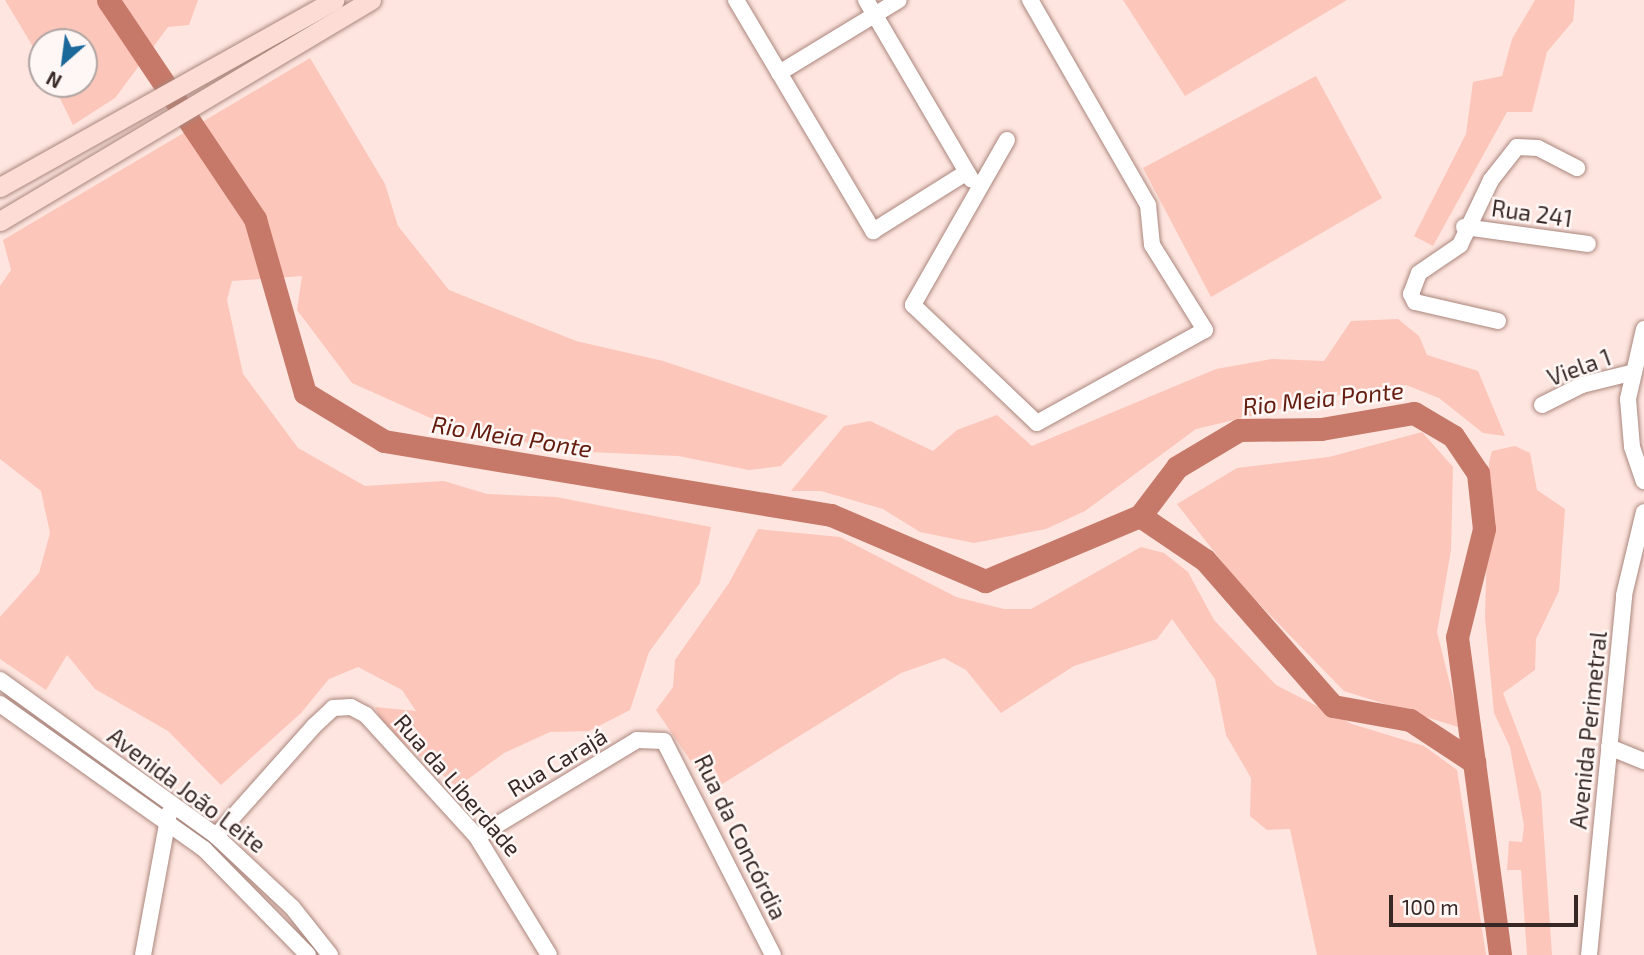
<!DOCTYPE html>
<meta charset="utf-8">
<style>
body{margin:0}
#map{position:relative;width:1644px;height:955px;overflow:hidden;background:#fee5df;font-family:"Exo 2",sans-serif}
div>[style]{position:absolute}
.green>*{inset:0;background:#fcc6ba}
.river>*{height:23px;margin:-11.5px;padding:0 11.5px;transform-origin:11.5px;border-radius:11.5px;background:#c67968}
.roads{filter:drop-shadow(0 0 2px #aa867d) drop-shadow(0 0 2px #aa867d)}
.minor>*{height:16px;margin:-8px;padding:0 8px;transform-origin:8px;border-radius:8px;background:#fff}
.major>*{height:19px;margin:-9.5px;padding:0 9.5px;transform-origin:9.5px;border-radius:9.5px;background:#fcdcd4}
span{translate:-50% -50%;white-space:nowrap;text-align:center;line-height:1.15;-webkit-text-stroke:5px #fff7f5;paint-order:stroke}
.street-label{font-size:23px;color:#372825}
.water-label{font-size:24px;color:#641d0f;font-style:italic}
.north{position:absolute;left:28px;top:28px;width:70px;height:70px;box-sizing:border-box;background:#fff7f5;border:2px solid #afa4a2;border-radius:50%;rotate:208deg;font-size:19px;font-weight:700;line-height:28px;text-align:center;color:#372825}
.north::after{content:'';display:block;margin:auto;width:24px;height:32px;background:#1b689b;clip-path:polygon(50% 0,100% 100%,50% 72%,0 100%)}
.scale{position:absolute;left:1389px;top:895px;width:189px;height:32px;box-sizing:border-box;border:4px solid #372825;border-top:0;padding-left:9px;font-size:21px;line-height:24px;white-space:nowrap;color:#372825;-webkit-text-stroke:5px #fff7f5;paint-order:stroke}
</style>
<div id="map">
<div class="green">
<i style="clip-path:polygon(5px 0,198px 0,189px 25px,168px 27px,115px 98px,73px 125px,53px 84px,84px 84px,84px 42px,42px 42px,42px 62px)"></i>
<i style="clip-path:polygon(1123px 0,1347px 0,1185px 96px)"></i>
<i style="clip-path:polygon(1535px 0,1575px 0,1573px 21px,1547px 52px,1532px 112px,1507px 112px,1433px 246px,1414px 236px,1466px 134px,1473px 82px,1502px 76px,1512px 39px)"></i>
<i style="clip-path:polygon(310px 58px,385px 184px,398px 226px,449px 290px,576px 341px,663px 361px,828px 416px,781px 466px,749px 470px,678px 456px,545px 450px,494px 429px,476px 437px,441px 435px,435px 420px,352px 383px,297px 310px,302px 276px,232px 281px,227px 300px,243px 374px,298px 448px,365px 486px,444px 481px,487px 494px,556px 497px,711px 527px,700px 583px,649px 652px,630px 710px,589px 731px,550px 732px,504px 753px,457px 787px,384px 726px,375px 707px,416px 711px,402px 690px,358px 667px,329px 679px,301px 713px,221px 785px,168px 731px,95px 689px,67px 655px,46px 690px,0 659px,0 617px,39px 573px,50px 533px,41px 491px,0 459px,0 286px,11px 270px,3px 240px)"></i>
<i style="clip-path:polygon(1316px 76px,1382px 198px,1211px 297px,1143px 168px)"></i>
<i style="clip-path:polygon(1398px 319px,1419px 336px,1427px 355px,1478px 371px,1505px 436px,1483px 433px,1439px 398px,1406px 385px,1364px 389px,1196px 429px,1085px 511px,1046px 529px,974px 543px,920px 532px,883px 509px,821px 491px,791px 491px,844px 426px,870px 421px,933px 451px,957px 430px,997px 415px,1032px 446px,1216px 369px,1272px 359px,1324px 361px,1351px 321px)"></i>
<i style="clip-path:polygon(1422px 432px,1453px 467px,1451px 550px,1437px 632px,1461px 728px,1344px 691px,1237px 581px,1177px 504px,1237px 468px,1329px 457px)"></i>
<i style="clip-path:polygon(1515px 446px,1530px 453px,1537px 490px,1565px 509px,1559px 591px,1536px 639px,1535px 670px,1503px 693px,1541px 793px,1552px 955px,1527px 955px,1521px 870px,1507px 870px,1509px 841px,1522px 842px,1524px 826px,1510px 747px,1494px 713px,1485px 618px,1489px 462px,1492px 451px)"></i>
<i style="clip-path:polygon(758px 529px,840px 537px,956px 597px,1004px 609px,1031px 609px,1141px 547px,1164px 553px,1188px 572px,1214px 620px,1276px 685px,1352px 724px,1424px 746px,1457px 770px,1486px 955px,1317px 955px,1290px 829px,1267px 830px,1250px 816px,1251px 778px,1226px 735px,1215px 679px,1172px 619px,1157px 639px,1074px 666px,1001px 713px,966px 670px,944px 658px,901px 673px,711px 791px,656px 710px,673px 687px,675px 660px,729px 583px)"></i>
</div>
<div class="river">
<i style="left:108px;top:0;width:264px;rotate:56.1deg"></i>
<i style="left:255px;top:219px;width:181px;rotate:74deg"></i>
<i style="left:305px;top:393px;width:92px;rotate:31.3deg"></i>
<i style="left:384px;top:441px;width:453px;rotate:9.4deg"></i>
<i style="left:831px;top:515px;width:168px;rotate:23.2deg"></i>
<i style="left:985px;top:581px;width:168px;rotate:-22.8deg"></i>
<i style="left:1140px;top:516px;width:78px;rotate:34.1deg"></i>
<i style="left:1205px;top:560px;width:194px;rotate:48.8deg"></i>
<i style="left:1333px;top:706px;width:78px;rotate:10.3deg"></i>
<i style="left:1410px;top:720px;width:77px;rotate:33.3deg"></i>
<i style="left:1474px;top:762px;width:195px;rotate:82.3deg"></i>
<i style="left:1140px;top:516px;width:61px;rotate:-52.9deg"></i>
<i style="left:1177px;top:467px;width:72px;rotate:-30.8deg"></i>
<i style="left:1239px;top:430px;width:82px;rotate:-0.7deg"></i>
<i style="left:1321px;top:429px;width:94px;rotate:-9.8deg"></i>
<i style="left:1414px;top:413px;width:45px;rotate:30.5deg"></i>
<i style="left:1453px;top:436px;width:45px;rotate:56deg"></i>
<i style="left:1478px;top:473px;width:56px;rotate:83.9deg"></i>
<i style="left:1484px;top:529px;width:111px;rotate:104deg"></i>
<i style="left:1457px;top:637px;width:126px;rotate:82.3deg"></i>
</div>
<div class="roads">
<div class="minor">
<i style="left:736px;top:0;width:269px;rotate:59.3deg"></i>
<i style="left:873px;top:231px;width:107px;rotate:-32.1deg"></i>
<i style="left:866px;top:0;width:208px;rotate:59.6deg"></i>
<i style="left:779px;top:73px;width:140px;rotate:-31.3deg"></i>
<i style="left:1007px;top:140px;width:190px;rotate:119.7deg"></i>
<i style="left:913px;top:305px;width:171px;rotate:43.6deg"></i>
<i style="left:1037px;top:423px;width:192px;rotate:-29deg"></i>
<i style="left:1205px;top:330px;width:100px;rotate:-121.9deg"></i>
<i style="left:1152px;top:245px;width:40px;rotate:-95.7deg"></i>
<i style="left:1148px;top:205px;width:237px;rotate:-119.9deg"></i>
<i style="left:1464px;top:227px;width:125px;rotate:7.8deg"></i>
<i style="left:1498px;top:321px;width:85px;rotate:-167.1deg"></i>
<i style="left:1415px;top:302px;width:9px;rotate:-117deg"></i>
<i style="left:1411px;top:294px;width:22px;rotate:-69deg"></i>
<i style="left:1419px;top:273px;width:50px;rotate:-34.3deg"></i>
<i style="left:1460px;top:245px;width:72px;rotate:-64.5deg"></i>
<i style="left:1491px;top:180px;width:42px;rotate:-51.8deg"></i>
<i style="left:1517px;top:147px;width:21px;rotate:3deg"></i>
<i style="left:1538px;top:148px;width:44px;rotate:27.1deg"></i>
<i style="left:1644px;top:329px;width:72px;rotate:102.9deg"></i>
<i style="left:1628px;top:399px;width:48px;rotate:85.2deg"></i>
<i style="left:1632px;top:447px;width:36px;rotate:71deg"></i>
<i style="left:1542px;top:405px;width:45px;rotate:-26.6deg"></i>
<i style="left:1582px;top:385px;width:50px;rotate:-13.8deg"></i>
<i style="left:0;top:680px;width:266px;rotate:35.8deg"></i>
<i style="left:216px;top:836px;width:104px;rotate:43.1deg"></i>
<i style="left:292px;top:907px;width:61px;rotate:51.6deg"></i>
<i style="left:0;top:704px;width:250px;rotate:35.4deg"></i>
<i style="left:204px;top:849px;width:148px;rotate:45.5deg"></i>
<i style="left:1609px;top:747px;width:38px;rotate:22deg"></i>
<i style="left:216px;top:836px;width:147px;rotate:-48.3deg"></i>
<i style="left:314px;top:726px;width:26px;rotate:-43deg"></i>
<i style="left:333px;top:708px;width:18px;rotate:-3deg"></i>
<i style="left:351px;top:707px;width:17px;rotate:28deg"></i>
<i style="left:366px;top:715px;width:165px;rotate:47.7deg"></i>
<i style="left:477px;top:837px;width:138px;rotate:58.6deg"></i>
<i style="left:477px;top:837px;width:187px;rotate:-31.2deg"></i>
<i style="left:637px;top:740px;width:27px;rotate:2deg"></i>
<i style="left:664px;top:741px;width:240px;rotate:63deg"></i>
<i style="left:143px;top:955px;width:144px;rotate:-79.6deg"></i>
<i style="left:1589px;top:955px;width:362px;rotate:-84.4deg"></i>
<i style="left:1624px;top:595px;width:85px;rotate:-76.5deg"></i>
</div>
<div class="major">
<i style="left:0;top:187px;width:383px;rotate:-29.2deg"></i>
<i style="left:0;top:221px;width:432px;rotate:-30.8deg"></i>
</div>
</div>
<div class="street-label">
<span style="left:1532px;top:213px;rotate:8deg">Rua 241</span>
<span style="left:1579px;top:367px;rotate:-20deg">Viela 1</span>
<span style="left:1588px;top:730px;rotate:-84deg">Avenida Perimetral</span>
<span style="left:557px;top:762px;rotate:-31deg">Rua Carajá</span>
<span style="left:458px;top:785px;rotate:49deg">Rua da Liberdade</span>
<span style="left:187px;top:790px;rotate:37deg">Avenida João Leite</span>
<span style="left:741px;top:837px;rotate:64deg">Rua da Concórdia</span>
</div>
<div class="water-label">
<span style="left:1323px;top:398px;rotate:-6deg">Rio Meia Ponte</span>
<span style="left:512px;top:436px;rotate:9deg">Rio Meia Ponte</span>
</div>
<div class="north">N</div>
<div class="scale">100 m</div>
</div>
